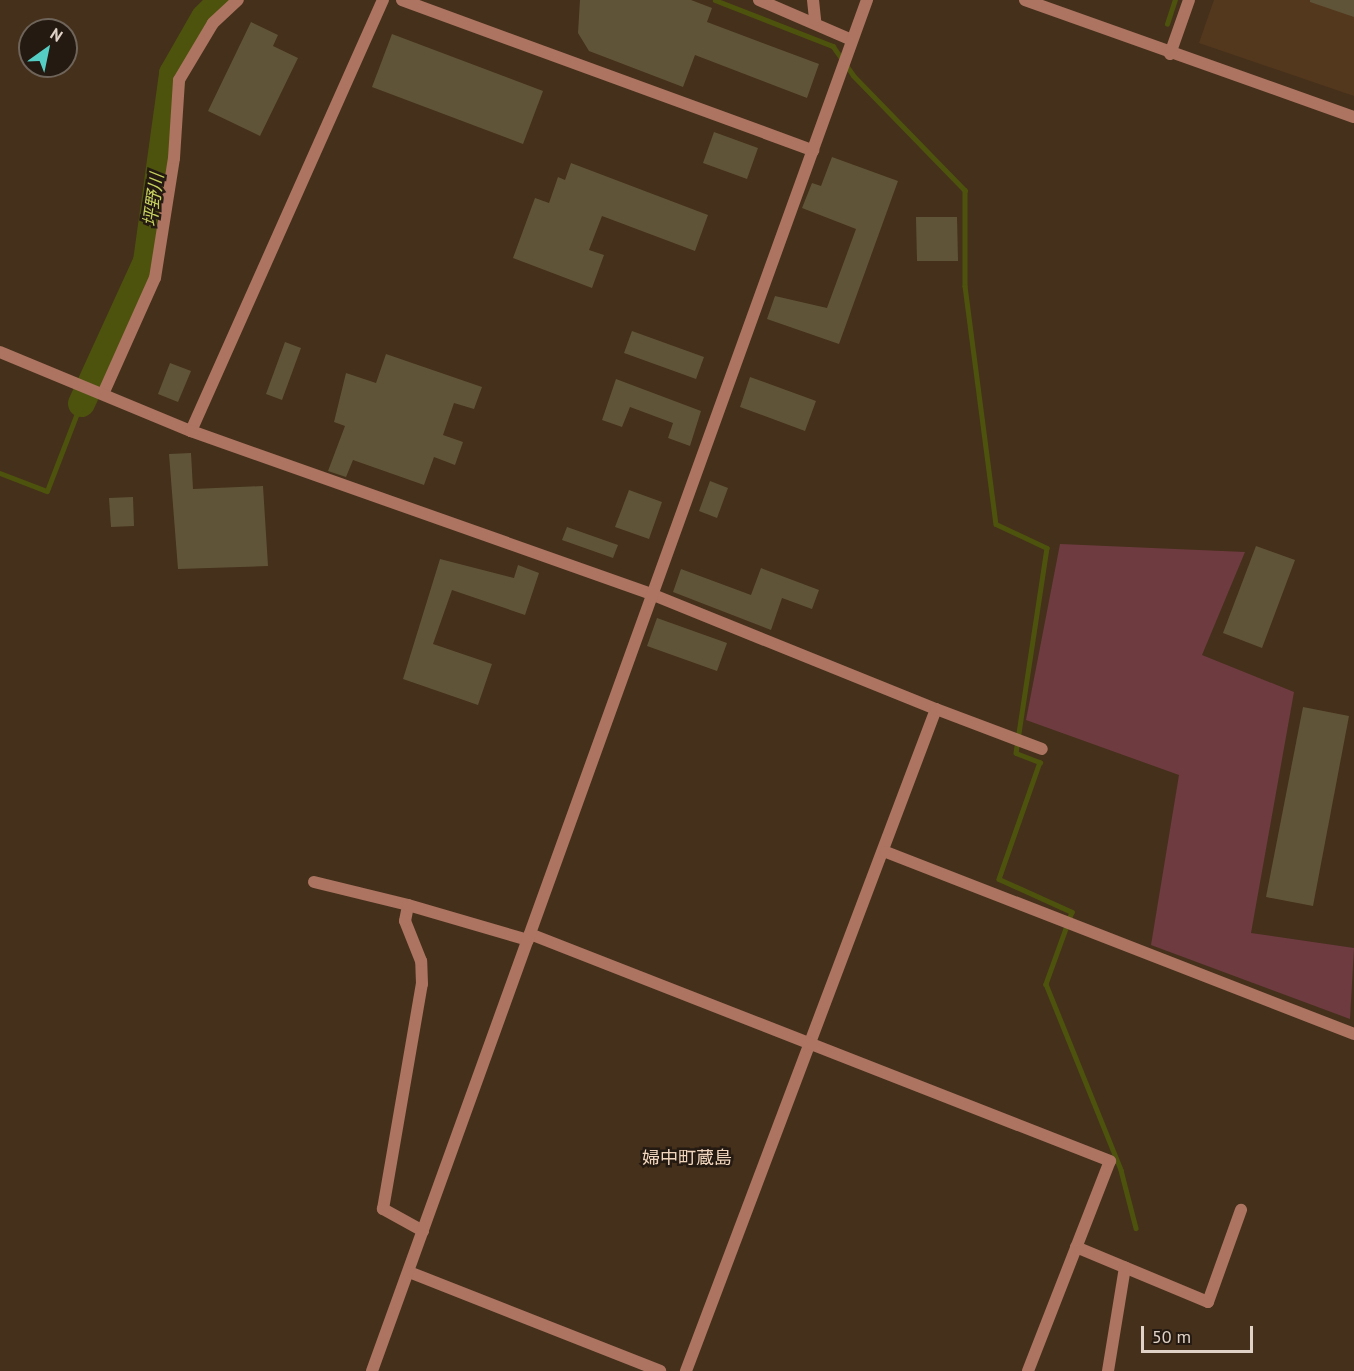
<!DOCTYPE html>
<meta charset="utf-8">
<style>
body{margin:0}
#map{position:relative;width:1354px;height:1371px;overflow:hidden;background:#45301b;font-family:"PT Sans","Noto Sans JP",sans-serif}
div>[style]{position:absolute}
.built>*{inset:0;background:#53381d}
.green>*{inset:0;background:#6e3b40}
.stream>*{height:4.5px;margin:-2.25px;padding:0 2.25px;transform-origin:2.25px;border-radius:2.25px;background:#4d530d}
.river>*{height:27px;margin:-13.5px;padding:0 13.5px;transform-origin:13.5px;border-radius:13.5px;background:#4d530d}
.building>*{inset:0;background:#5f5438}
.minor>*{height:12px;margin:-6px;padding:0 6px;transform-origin:6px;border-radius:6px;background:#ac7461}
.tertiary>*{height:12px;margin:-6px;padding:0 6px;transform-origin:6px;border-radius:6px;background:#ac7461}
span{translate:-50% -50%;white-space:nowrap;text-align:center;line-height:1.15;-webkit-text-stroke:5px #241a11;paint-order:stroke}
.water-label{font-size:18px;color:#c5d05d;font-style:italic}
.neighbourhood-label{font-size:18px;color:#f1d5bd}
.north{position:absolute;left:18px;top:18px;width:60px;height:60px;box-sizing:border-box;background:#241a11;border:2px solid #6f6459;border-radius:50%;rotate:33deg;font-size:16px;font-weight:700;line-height:24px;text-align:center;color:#e0d2c6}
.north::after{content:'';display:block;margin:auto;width:21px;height:27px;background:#55cec6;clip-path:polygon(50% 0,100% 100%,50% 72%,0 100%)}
.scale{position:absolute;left:1141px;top:1326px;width:112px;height:27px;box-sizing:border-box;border:3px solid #e0d2c6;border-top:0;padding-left:8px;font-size:18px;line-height:21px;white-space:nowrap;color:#e0d2c6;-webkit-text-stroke:4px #241a11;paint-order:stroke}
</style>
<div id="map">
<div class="built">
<i style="clip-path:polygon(1214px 0,1354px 0,1354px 96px,1199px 43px)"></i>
</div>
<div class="green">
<i style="clip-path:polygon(1060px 544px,1245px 552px,1202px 655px,1294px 692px,1251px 933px,1354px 948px,1350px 1019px,1151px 945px,1179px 775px,1026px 720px)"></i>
</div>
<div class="stream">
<i style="left:715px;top:0;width:127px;rotate:21.3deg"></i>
<i style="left:833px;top:46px;width:35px;rotate:55deg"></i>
<i style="left:853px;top:75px;width:161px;rotate:45.8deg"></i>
<i style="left:965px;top:190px;width:96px;rotate:90deg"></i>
<i style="left:965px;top:286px;width:240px;rotate:82.6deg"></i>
<i style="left:996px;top:524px;width:56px;rotate:25.2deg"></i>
<i style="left:1047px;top:548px;width:207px;rotate:98.6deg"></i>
<i style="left:1016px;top:753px;width:26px;rotate:21deg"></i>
<i style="left:1040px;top:762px;width:124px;rotate:109.3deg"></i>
<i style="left:999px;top:879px;width:80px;rotate:24.3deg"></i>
<i style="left:1072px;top:912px;width:77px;rotate:109.9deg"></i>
<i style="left:1046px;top:984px;width:201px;rotate:68deg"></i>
<i style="left:1121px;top:1170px;width:60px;rotate:75.5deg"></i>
<i style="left:1167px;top:24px;width:25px;rotate:-72deg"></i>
<i style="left:0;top:473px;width:50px;rotate:21deg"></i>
<i style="left:47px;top:491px;width:94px;rotate:-68.9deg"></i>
</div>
<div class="river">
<i style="left:81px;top:403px;width:156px;rotate:-65.4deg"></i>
<i style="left:146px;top:261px;width:190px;rotate:-82.1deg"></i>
<i style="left:172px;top:73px;width:64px;rotate:-60.3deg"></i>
<i style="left:204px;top:17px;width:24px;rotate:-45deg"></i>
</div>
<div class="building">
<i style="clip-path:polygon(580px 0,691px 0,712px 8px,707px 22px,819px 64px,807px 98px,695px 55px,683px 87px,589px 51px,578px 33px)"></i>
<i style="clip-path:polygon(1354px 0,1354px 17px,1310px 2px,1310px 0)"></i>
<i style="clip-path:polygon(251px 22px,278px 35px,273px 46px,298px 58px,260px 136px,208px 111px)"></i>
<i style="clip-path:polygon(392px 34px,543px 91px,523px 144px,372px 87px)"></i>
<i style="clip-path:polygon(714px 132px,758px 148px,747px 179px,703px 163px)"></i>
<i style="clip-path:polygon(832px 157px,898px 181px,839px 344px,767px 319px,775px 296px,827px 308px,856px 229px,802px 208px,812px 183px,821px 186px)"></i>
<i style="clip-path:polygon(571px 163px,708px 215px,695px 251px,602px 216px,589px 250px,604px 255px,592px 288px,513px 258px,535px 198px,549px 203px,558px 177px,565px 180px)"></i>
<i style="clip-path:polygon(916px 217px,957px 217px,958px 261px,917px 261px)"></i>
<i style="clip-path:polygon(632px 331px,704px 357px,696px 379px,624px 353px)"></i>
<i style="clip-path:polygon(285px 342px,301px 348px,282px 400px,266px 394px)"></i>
<i style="clip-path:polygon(386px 354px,482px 387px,474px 409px,454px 403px,443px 435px,463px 442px,455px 465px,434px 457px,424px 485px,353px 460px,346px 477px,328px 471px,345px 426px,334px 422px,346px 373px,376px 383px)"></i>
<i style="clip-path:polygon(170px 363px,191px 371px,178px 402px,158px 394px)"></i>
<i style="clip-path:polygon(750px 377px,816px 401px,805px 431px,740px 407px)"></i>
<i style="clip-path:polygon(616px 379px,701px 411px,690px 446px,668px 438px,673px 423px,630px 407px,622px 427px,602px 420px)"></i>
<i style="clip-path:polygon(191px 453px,193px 489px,263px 486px,268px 566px,178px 569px,169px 454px)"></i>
<i style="clip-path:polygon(710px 481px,728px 488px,717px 518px,699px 511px)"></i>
<i style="clip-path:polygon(629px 490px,662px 502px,649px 539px,615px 527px)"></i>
<i style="clip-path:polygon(133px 497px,134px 526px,111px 527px,109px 498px)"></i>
<i style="clip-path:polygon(567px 527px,618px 545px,613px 558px,562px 540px)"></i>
<i style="clip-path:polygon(1256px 546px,1295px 560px,1262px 648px,1223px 633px)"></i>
<i style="clip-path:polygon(440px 559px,514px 578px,518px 565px,539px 573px,525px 615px,452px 590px,433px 644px,492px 664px,478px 705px,403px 679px)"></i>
<i style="clip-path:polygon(761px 568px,819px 590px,812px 609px,782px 598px,771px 630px,673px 592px,681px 569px,751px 595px)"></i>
<i style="clip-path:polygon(657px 618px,727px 643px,717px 671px,647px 646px)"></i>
<i style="clip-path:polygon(1303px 707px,1349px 716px,1313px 906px,1266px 897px)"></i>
</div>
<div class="minor">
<i style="left:402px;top:0;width:438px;rotate:20.1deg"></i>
<i style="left:759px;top:0;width:101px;rotate:23.3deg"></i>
<i style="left:813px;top:0;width:20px;rotate:84deg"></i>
<i style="left:1025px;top:0;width:349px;rotate:19.6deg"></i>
<i style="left:103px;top:394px;width:127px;rotate:-65.9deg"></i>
<i style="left:155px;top:278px;width:121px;rotate:-81deg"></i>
<i style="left:174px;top:158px;width:78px;rotate:-86.3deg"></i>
<i style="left:179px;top:80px;width:66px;rotate:-59.2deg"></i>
<i style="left:213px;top:23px;width:34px;rotate:-43deg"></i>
<i style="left:191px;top:431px;width:472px;rotate:-66deg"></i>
<i style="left:651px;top:594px;width:307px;rotate:22deg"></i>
<i style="left:936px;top:709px;width:708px;rotate:110.69deg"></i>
<i style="left:936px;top:709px;width:113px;rotate:20.7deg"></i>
<i style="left:886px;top:852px;width:502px;rotate:21.25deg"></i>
<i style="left:314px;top:882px;width:97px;rotate:13.7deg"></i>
<i style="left:530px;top:934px;width:623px;rotate:21.37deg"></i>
<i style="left:423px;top:1231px;width:46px;rotate:-151.2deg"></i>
<i style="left:383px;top:1209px;width:228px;rotate:-80.2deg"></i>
<i style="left:422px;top:984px;width:23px;rotate:-92deg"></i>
<i style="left:421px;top:961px;width:43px;rotate:-111.8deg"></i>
<i style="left:405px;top:921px;width:16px;rotate:-79deg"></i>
<i style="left:408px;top:905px;width:125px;rotate:16.3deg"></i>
<i style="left:1076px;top:1247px;width:143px;rotate:22.6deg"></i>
<i style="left:1208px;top:1302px;width:98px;rotate:-70.3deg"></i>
<i style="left:409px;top:1272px;width:270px;rotate:21.5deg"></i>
<i style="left:1108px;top:1371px;width:105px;rotate:-80.7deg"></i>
</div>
<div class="tertiary">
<i style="left:1170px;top:54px;width:57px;rotate:-70.6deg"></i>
<i style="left:0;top:352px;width:207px;rotate:22.5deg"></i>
<i style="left:191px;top:431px;width:488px;rotate:19.5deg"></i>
<i style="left:372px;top:1371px;width:1458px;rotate:-70.15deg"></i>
<i style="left:1028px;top:1371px;width:225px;rotate:-68.7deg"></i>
</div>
<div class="water-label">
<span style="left:154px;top:200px;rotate:-82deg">坪野川</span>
</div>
<div class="neighbourhood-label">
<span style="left:687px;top:1158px">婦中町蔵島</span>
</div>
<div class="north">N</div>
<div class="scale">50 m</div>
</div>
